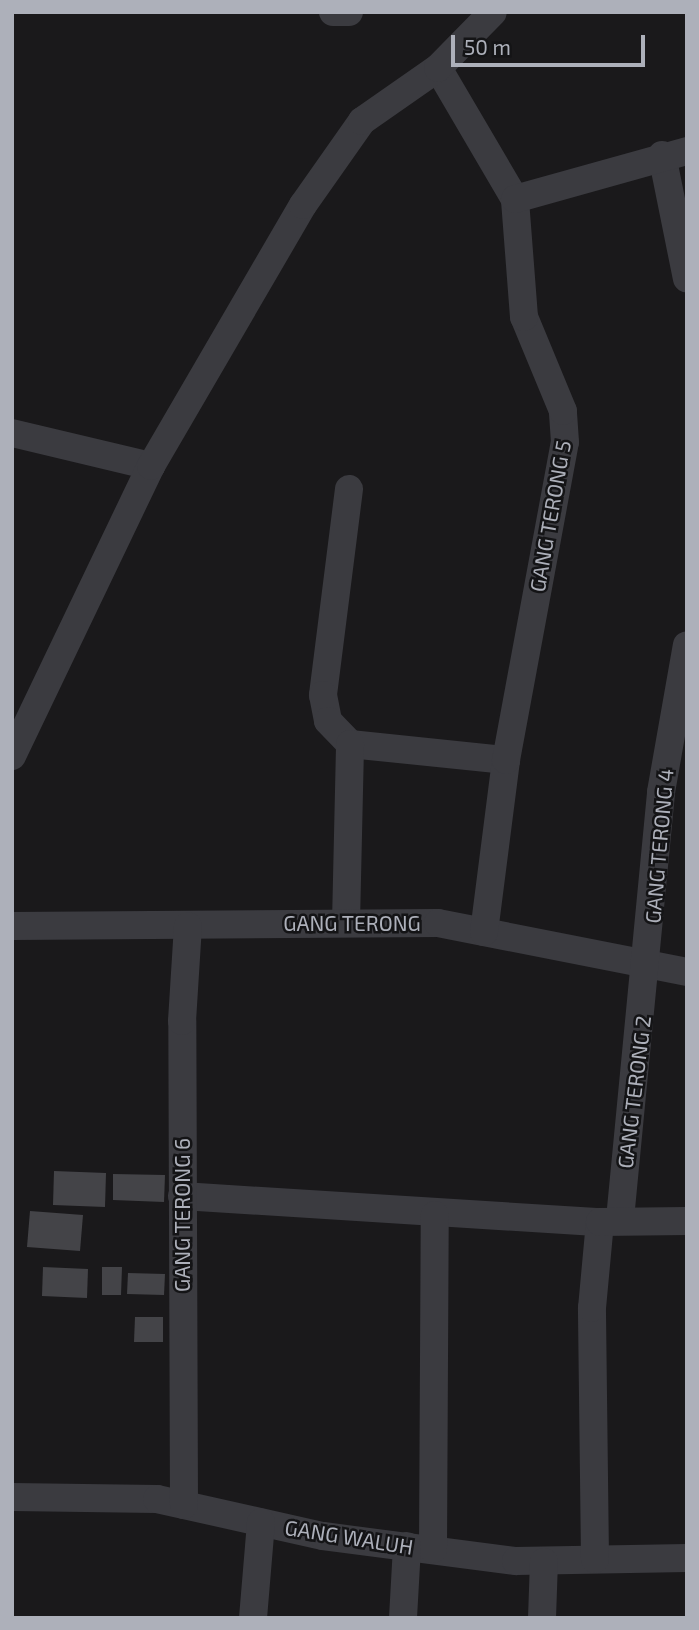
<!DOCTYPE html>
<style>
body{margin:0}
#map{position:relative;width:699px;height:1630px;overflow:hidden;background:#1a191b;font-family:"Exo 2",sans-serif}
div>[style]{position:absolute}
.building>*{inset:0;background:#444448}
.minor>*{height:28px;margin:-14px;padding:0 14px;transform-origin:14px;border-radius:14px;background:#3b3b40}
span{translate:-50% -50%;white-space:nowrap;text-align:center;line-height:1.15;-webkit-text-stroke:5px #141416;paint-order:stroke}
.street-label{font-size:21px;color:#adb0ba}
.frame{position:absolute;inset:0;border:14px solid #adb0ba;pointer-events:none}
.scale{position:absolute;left:451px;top:35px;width:194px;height:32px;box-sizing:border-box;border:4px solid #adb0ba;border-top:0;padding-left:9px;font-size:21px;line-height:24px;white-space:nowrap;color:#adb0ba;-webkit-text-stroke:5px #141416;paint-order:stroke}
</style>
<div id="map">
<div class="building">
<i style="clip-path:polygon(54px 1171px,106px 1173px,105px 1207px,53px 1205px)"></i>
<i style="clip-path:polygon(113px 1174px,165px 1175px,164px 1202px,113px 1200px)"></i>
<i style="clip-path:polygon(30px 1211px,83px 1215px,80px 1251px,27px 1247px)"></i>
<i style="clip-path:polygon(43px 1267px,88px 1269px,87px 1298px,42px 1296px)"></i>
<i style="clip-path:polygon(102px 1267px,122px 1267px,121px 1295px,102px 1295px)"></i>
<i style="clip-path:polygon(128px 1273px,165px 1274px,164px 1295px,127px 1294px)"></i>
<i style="clip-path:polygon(135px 1317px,163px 1317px,163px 1342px,134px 1342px)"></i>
</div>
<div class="minor">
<i style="left:333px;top:12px;width:16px"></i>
<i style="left:438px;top:68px;width:152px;rotate:59.6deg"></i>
<i style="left:662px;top:155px;width:126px;rotate:78.6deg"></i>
<i style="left:12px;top:433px;width:143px;rotate:13.4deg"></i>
<i style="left:349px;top:489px;width:208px;rotate:97.2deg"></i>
<i style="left:323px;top:695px;width:26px;rotate:79deg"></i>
<i style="left:328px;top:721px;width:32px;rotate:46deg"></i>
<i style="left:350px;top:744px;width:157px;rotate:5.9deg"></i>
<i style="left:12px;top:756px;width:322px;rotate:-64.4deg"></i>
<i style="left:151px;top:466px;width:302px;rotate:-59.8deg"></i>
<i style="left:303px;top:205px;width:103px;rotate:-54.9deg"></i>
<i style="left:362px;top:121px;width:93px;rotate:-34.9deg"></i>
<i style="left:438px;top:68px;width:78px;rotate:-45.5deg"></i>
<i style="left:346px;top:923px;width:179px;rotate:-88.7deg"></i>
<i style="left:12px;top:926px;width:426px;rotate:-0.4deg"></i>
<i style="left:438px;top:923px;width:254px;rotate:11.1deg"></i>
<i style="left:484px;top:932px;width:173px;rotate:-82.7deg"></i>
<i style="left:506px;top:760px;width:323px;rotate:-79.5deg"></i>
<i style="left:565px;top:442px;width:31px;rotate:-94deg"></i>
<i style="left:563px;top:411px;width:102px;rotate:-112.5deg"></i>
<i style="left:524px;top:317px;width:118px;rotate:-94.4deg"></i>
<i style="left:515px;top:199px;width:179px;rotate:-15.6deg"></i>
<i style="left:182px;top:1196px;width:419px;rotate:3.6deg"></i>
<i style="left:620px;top:1219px;width:429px;rotate:-84.5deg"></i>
<i style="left:661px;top:792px;width:149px;rotate:-80deg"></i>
<i style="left:12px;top:1497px;width:145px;rotate:0.8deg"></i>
<i style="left:157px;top:1499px;width:170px;rotate:12.6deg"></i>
<i style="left:323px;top:1536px;width:195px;rotate:7.4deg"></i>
<i style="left:516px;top:1561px;width:171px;rotate:-1deg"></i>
<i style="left:184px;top:1505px;width:484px;rotate:-90.2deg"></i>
<i style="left:182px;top:1021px;width:95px;rotate:-86.4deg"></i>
<i style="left:433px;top:1549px;width:334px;rotate:-89.7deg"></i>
<i style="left:595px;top:1559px;width:251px;rotate:-90.7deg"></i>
<i style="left:592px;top:1308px;width:86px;rotate:-84.7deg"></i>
<i style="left:600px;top:1222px;width:87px;rotate:-0.7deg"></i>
<i style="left:253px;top:1618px;width:96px;rotate:-85.2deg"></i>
<i style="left:403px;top:1618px;width:72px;rotate:-86.8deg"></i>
<i style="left:542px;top:1618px;width:56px;rotate:-88deg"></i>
</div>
<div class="street-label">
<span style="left:550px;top:516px;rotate:-80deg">GANG TERONG 5</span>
<span style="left:659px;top:846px;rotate:-85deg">GANG TERONG 4</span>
<span style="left:352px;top:923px">GANG TERONG</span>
<span style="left:634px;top:1092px;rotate:-83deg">GANG TERONG 2</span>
<span style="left:182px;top:1215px;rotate:-90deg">GANG TERONG 6</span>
<span style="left:349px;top:1537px;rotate:9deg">GANG WALUH</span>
</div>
<div class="frame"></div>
<div class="scale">50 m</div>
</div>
